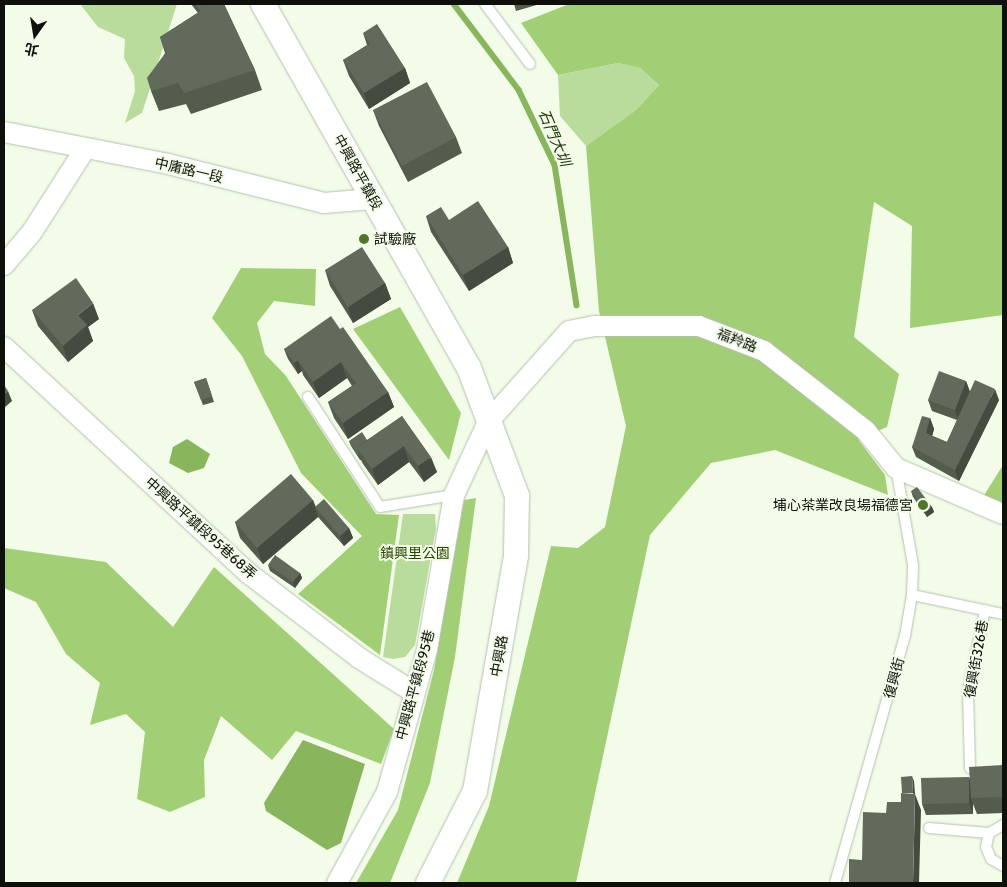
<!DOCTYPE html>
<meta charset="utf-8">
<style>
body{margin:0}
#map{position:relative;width:1007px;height:887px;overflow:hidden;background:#f2fce9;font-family:Cabin,"Noto Sans TC",sans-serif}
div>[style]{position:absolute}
.green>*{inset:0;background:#b9db9b}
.forest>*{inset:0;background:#a2ce76}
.water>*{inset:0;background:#89b55d}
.stream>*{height:5.5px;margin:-2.75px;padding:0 2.75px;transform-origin:2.75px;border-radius:2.75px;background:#89b55d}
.roads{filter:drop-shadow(0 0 1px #b6c0ae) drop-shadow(0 0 1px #b6c0ae)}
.service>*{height:10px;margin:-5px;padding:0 5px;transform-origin:5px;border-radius:5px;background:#fff}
.minor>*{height:20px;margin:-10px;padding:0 10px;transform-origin:10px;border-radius:10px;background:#fff}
.tertiary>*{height:24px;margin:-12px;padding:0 12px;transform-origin:12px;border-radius:12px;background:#fff}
.wall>*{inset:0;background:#545c4e}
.shaded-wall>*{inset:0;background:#454b40}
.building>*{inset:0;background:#626b5b}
.dots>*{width:14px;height:14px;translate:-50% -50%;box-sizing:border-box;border:2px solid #f2fce9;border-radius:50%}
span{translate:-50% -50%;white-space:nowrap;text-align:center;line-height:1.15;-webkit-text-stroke:4px #f2fce9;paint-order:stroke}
.street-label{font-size:14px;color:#0e110b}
.poi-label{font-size:14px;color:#0e110b}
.left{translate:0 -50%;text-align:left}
.right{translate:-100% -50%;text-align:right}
.park-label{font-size:14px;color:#2a4503}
.water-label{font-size:15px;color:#1f300b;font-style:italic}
.frame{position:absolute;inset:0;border:5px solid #0e110b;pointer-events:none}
.north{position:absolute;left:10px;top:10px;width:50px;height:50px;-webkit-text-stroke:4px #f2fce9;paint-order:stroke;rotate:193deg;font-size:14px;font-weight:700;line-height:20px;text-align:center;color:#0e110b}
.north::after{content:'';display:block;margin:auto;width:18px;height:22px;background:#0e110b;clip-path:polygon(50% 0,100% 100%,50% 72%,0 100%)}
</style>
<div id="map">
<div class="green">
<i style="clip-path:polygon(80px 4px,177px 4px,142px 113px,125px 123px,135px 91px,134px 76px,124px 58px,125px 39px,98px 27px)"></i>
<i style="clip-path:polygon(618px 63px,640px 68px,659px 85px,636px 110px,586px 146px,560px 116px,558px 75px)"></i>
<i style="clip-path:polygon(403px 514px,435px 514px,436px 528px,415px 645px,405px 657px,393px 659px,383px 657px)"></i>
</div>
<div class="forest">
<i style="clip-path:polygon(569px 4px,1003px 4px,1003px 315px,910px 328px,912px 226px,874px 202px,854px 337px,899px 374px,887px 427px,858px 439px,885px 475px,888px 495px,775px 450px,711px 463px,650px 535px,576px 883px,457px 883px,489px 806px,551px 546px,578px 548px,605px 527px,626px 426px,599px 311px,586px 146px,636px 110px,659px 85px,640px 68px,618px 63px,558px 75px,521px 23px)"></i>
<i style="clip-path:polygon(241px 268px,316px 269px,315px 306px,274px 301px,257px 323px,265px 354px,286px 376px,376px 514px,399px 515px,380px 655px,298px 594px,362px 536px,301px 473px,242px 356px,212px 318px)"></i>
<i style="clip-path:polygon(400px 307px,461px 413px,449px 460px,353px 329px)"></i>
<i style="clip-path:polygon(1003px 465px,1003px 505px,983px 497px)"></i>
<i style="clip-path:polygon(476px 498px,455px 657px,430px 783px,390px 883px,356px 883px,398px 810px,434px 670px,464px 500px)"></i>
<i style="clip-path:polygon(4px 548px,106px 562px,173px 627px,214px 567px,394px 729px,381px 764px,296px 731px,272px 760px,221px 716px,204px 760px,205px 797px,170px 812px,137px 799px,145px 732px,126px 714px,90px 725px,100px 683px,66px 654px,36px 602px,4px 588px)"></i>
</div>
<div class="water">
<i style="clip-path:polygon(187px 439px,210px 454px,204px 468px,188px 473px,169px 463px,173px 447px)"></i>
<i style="clip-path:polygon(303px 740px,365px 764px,341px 843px,327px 850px,266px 811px,264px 803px)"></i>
</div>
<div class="stream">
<i style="left:454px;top:4px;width:108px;rotate:52.9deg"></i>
<i style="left:519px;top:90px;width:83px;rotate:64.4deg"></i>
<i style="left:555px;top:165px;width:142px;rotate:81.1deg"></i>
</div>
<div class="roads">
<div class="service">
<i style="left:485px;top:4px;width:75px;rotate:53.1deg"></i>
<i style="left:308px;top:397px;width:131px;rotate:56.8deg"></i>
<i style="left:380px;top:507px;width:75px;rotate:-9.2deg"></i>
<i style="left:912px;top:595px;width:93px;rotate:11.8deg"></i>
<i style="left:970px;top:768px;width:77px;rotate:-91.5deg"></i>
<i style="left:968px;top:691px;width:83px;rotate:-78.1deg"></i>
<i style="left:1003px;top:825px;width:16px;rotate:150deg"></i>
<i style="left:989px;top:833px;width:14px;rotate:102deg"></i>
<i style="left:986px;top:847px;width:13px;rotate:67deg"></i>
<i style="left:991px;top:859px;width:14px;rotate:30deg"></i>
<i style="left:929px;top:828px;width:60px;rotate:4.8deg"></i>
<i style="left:835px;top:883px;width:257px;rotate:-74.2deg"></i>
<i style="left:905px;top:636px;width:42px;rotate:-80.3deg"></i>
<i style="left:912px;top:595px;width:30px;rotate:-88deg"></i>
<i style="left:913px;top:565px;width:98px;rotate:-99.9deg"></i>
</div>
<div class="minor">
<i style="left:4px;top:132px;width:167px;rotate:11deg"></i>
<i style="left:168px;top:164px;width:161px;rotate:14deg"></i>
<i style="left:324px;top:203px;width:49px;rotate:-4.7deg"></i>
<i style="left:4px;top:265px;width:43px;rotate:-49.7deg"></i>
<i style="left:32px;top:232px;width:98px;rotate:-57.4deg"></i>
<i style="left:4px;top:347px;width:333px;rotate:42.8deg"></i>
<i style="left:248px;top:573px;width:140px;rotate:37.4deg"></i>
<i style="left:359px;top:658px;width:62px;rotate:31.9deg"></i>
<i style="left:337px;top:883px;width:104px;rotate:-61.2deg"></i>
<i style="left:387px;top:792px;width:148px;rotate:-74.3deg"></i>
<i style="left:427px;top:650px;width:157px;rotate:-80.1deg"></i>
<i style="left:454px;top:495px;width:81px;rotate:-65deg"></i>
<i style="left:488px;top:422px;width:122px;rotate:-48.3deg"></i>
<i style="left:569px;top:331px;width:26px;rotate:-11deg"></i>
<i style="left:595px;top:326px;width:104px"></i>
<i style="left:699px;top:326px;width:70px;rotate:21deg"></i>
<i style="left:764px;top:351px;width:130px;rotate:38.1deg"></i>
<i style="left:866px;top:431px;width:48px;rotate:51deg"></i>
<i style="left:896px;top:468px;width:116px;rotate:23.3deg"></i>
</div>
<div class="tertiary">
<i style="left:263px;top:4px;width:418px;rotate:60.5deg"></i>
<i style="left:469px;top:368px;width:137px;rotate:69.4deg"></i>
<i style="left:517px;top:496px;width:60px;rotate:91deg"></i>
<i style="left:516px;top:556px;width:239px;rotate:99.9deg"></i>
<i style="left:475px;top:791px;width:103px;rotate:117.1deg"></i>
</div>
</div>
<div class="wall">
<i style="clip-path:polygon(191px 4px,224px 4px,255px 70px,262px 90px,191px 114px,186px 104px,159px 111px,151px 91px,165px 53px,160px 37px,198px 13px)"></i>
<i style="clip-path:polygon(514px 4px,540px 4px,516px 11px)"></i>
<i style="clip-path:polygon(363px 33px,405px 68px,410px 83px,369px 109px,349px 76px,343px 60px,367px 45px)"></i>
<i style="clip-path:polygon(373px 110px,456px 137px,462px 153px,408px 182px,379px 126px)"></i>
<i style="clip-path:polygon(426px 216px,449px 220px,508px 247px,513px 263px,469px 291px,431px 232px)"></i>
<i style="clip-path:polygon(325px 270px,385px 283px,391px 299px,353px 323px,330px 286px)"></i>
<i style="clip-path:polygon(32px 310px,99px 319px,88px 327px,93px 341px,68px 362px,38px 326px)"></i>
<i style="clip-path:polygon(340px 329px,388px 392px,394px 407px,348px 439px,334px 418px,328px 402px,352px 386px,347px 378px,319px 398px,303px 375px,302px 371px,298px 374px,288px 359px,284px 349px)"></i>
<i style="clip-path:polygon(206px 378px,214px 402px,203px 405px,194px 382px)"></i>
<i style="clip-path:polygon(966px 381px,970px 392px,999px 400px,959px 481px,916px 457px,912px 447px,930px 418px,934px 429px,932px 436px,947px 442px,957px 420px,932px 411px,928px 400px)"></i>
<i style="clip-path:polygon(402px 416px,437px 472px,424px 482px,409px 462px,378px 485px,363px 464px,361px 460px,360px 460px,351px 446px,349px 441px,367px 440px)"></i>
<i style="clip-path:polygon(911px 491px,932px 507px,934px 512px,927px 517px,913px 497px)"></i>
<i style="clip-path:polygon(313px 500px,316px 507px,349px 528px,353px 538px,344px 546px,318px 517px,263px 564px,240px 538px,235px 522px)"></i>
<i style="clip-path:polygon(268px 565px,300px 573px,302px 578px,295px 588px,270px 571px)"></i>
<i style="clip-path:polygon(1003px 765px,1003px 813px,977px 814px,973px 804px,973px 814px,926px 815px,922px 804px,969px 777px,970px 780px)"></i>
</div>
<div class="shaded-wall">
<i style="clip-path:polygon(405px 68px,410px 83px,369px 109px,364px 93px)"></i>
<i style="clip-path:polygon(508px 247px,513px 263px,469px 291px,463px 275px)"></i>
<i style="clip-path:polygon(385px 283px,391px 299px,353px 323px,348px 307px)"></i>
<i style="clip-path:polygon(93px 303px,99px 319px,88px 327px,93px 341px,68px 362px,63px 346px,78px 315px)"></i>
<i style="clip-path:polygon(298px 361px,302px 371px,298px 374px,294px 363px)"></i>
<i style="clip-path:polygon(341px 362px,347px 378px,319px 398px,313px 382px)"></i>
<i style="clip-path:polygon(966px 381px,970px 392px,959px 421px,955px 410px)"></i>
<i style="clip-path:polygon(995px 389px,999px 400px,959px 481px,955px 470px)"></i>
<i style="clip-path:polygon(8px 391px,12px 401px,4px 408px,4px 394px)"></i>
<i style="clip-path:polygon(388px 392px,394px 407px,348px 439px,343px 423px)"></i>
<i style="clip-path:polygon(930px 418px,934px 429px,930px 444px,926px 433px)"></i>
<i style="clip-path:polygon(404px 446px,409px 462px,378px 485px,372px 469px)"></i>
<i style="clip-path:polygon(431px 457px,437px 472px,424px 482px,418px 466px)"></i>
<i style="clip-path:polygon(313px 500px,318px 517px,263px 564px,257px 548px)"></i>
<i style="clip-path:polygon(932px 507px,934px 512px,927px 517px,925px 512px)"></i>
<i style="clip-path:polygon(349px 528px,353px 538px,344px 546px,340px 536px)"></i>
<i style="clip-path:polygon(300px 573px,302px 578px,295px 588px,293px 582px)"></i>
<i style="clip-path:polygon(912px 776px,914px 781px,915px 794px,921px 810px,919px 883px,913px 883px,915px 797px,913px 793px)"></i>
<i style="clip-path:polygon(969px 777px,973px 788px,971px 798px,973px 804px,973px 814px,969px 803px)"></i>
</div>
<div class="building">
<i style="clip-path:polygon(195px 4px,211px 4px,200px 11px)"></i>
<i style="clip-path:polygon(211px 4px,224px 4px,255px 70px,184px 93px,178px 83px,151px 91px,147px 78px,166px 52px,160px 37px)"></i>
<i style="clip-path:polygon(377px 24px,405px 68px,364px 93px,343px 60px,370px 44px,363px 33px)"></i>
<i style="clip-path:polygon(427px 82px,456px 137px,402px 166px,373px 110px)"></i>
<i style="clip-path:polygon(478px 201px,508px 247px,463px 275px,426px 216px,441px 207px,449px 220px)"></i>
<i style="clip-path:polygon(362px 247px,385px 283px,348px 307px,325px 270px)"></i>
<i style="clip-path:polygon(76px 278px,93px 303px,78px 315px,87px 325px,63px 346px,32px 310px)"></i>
<i style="clip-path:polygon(331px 316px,340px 329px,297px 359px,298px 360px,294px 363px,284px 349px)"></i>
<i style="clip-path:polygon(343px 327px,388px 392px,343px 423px,328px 402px,356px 383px,341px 362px,313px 382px,297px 359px)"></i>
<i style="clip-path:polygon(939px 371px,966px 381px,955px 410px,928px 400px)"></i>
<i style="clip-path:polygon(206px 378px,212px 396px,201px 400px,194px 382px)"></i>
<i style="clip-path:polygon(975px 380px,995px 389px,955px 470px,912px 447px,922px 416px,930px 418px,926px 433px,947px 442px)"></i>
<i style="clip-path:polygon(4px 385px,8px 391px,4px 394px)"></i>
<i style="clip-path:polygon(402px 416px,431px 457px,418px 466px,404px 446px,372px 469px,357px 448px)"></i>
<i style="clip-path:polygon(362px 432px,367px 440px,357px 448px,359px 454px,358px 455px,349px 441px)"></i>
<i style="clip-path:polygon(291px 474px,313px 500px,257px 548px,235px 522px)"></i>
<i style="clip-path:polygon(917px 487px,932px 507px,925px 512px,911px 491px)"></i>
<i style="clip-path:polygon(324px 499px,349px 528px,340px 536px,315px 507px)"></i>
<i style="clip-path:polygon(275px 555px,300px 573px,293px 582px,268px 565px)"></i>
<i style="clip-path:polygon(1003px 765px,1003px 797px,971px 798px,969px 767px)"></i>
<i style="clip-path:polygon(912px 776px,913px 793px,902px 793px,901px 777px)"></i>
<i style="clip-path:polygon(969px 777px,969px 803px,922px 804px,921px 778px)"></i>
<i style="clip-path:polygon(901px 793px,915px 794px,913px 883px,849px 883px,849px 859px,862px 860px,863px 812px,886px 813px,887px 802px,901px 802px)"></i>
</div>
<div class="dots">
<i style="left:364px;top:239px;background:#52752d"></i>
<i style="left:923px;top:505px;background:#52752d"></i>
</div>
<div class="street-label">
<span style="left:189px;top:170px;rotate:13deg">中庸路一段</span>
<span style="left:358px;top:172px;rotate:61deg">中興路平鎮段</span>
<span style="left:737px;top:340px;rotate:21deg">福羚路</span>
<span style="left:201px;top:528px;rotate:42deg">中興路平鎮段95巷68弄</span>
<span style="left:499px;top:656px;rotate:-80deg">中興路</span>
<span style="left:976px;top:659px;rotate:-80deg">復興街326巷</span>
<span style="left:894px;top:678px;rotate:-75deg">復興街</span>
<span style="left:415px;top:685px;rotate:-75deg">中興路平鎮段95巷</span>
</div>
<div class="poi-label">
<span class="left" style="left:374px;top:239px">試驗廠</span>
<span class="right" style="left:913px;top:505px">埔心茶業改良場福德宮</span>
</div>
<div class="park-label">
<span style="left:415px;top:553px">鎮興里公園</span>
</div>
<div class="water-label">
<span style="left:554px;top:138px;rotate:67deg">石門大圳</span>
</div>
<div class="frame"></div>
<div class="north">北</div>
</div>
